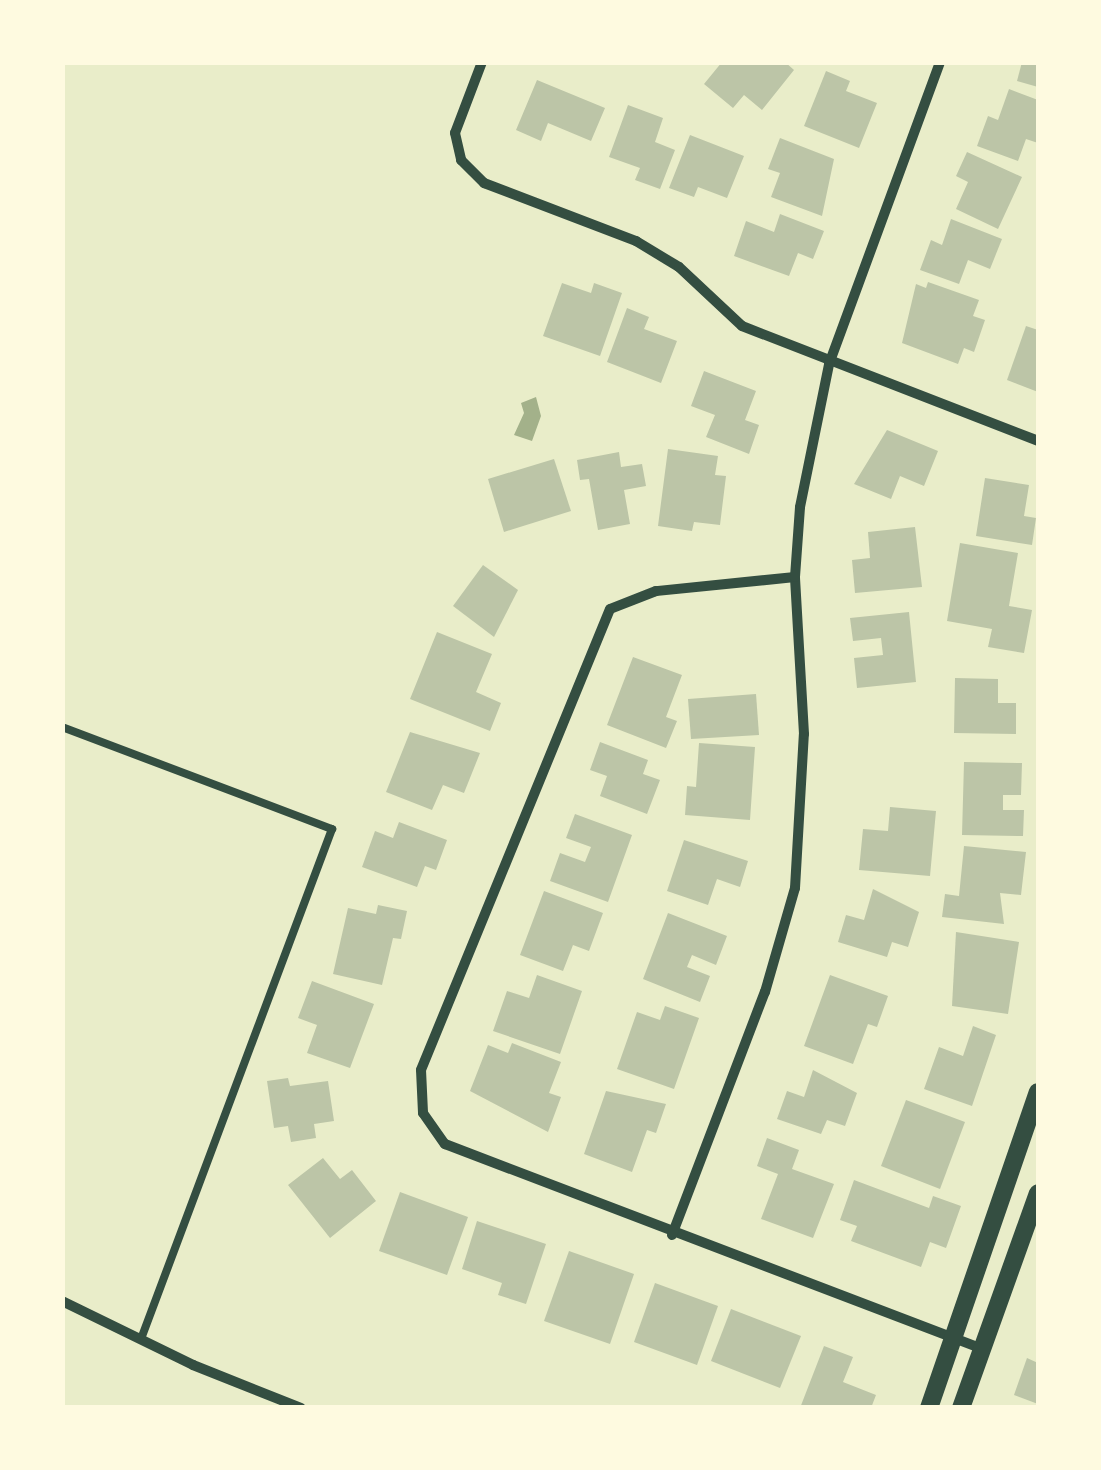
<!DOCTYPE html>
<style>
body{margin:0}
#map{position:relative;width:1101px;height:1470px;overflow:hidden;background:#e9edc9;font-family:Commissioner,sans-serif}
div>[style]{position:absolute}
.water>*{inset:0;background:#a3b18a}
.building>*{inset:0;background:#bcc5a7}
.service>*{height:8px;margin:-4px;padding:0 4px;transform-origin:4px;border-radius:4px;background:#344e41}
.minor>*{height:10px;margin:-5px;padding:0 5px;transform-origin:5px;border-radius:5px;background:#344e41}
.tertiary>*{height:18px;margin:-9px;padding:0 9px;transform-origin:9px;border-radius:9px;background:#344e41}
span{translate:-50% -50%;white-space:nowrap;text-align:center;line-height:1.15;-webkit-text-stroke:10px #fefae0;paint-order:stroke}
.frame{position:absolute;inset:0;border:65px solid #fefae0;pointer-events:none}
</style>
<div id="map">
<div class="water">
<i style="clip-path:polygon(536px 397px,541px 416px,532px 441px,514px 435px,524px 413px,521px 403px)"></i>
</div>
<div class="building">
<i style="clip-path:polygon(722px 62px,785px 62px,794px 70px,762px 110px,744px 95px,733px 108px,704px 84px)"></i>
<i style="clip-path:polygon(1022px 62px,1038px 62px,1038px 87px,1017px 81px)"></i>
<i style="clip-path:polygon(826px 71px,850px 81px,846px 91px,877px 103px,859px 148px,804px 126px)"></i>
<i style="clip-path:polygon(537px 80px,605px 108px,591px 141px,548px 123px,541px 141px,516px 130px)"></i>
<i style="clip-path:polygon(1009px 89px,1038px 100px,1038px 143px,1026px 139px,1018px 161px,977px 146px,988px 116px,998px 120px)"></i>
<i style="clip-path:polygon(628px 105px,663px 118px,655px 142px,675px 150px,660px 189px,635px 180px,640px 168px,609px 157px)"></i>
<i style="clip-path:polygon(690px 135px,744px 156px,727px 198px,698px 187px,694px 197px,669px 188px)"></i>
<i style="clip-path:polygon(780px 138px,834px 159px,822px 216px,771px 197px,780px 173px,768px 169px)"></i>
<i style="clip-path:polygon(967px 152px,1022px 177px,998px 229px,956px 209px,968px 182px,956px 176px)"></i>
<i style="clip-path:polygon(780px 214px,824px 231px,813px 259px,798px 253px,789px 276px,734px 256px,746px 221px,774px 232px)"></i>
<i style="clip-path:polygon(951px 219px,1002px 239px,990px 269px,968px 260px,959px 284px,920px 270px,931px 240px,942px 245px)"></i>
<i style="clip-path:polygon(928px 282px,979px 300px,973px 316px,985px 320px,974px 352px,964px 348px,958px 364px,902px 343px,916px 284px,926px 288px)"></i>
<i style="clip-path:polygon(562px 283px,591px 293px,594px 283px,622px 293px,600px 356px,543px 336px)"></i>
<i style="clip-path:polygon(627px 308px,649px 317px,644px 329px,677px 341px,661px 383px,607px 362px)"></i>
<i style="clip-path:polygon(1026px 326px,1038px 330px,1038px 392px,1007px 380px)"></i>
<i style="clip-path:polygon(704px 371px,756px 391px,745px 420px,759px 425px,749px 454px,706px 437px,715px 415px,691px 406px)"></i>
<i style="clip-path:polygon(887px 430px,938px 451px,924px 486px,900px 476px,891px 499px,854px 484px)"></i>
<i style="clip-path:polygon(668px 449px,718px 456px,715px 475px,726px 476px,720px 525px,694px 522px,692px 531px,658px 526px)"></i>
<i style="clip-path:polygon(619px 452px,621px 467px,642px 464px,646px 486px,624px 490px,630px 524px,598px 530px,589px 479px,580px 480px,577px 460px)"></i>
<i style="clip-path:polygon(554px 459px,571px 511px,504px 532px,488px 479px)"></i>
<i style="clip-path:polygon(985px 478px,1029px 485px,1024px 516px,1036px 518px,1032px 545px,976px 536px)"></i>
<i style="clip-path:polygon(915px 527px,922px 587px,855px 593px,852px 560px,870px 558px,868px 532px)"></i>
<i style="clip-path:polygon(960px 543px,1018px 553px,1009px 606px,1032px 610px,1024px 653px,988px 647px,992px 629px,947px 621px)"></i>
<i style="clip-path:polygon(483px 565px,518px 590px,494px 637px,453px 606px)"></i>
<i style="clip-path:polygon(909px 612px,916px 682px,857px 688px,854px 658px,883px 655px,881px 638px,853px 641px,850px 618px)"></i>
<i style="clip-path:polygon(437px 632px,492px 654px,476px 692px,501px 703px,490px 731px,410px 699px)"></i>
<i style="clip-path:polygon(633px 657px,682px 675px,666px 717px,677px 721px,666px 748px,607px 725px)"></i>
<i style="clip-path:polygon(955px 678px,998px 679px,998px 703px,1016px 703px,1016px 734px,954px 733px)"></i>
<i style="clip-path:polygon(756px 694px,759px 735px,691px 739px,688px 699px)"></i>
<i style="clip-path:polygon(410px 732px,480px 753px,464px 793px,443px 785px,432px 810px,386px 792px)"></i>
<i style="clip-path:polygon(600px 742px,648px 760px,643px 774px,660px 780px,647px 814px,600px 796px,607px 776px,590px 770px)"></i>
<i style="clip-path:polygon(699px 743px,755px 747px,750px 820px,685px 815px,687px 786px,696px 787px)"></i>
<i style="clip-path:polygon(964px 762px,1022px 763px,1021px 795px,1003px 795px,1003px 810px,1024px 810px,1023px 836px,962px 835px)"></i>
<i style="clip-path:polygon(890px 807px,936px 811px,930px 876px,859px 870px,863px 829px,888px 831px)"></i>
<i style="clip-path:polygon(575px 814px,632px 835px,608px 902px,550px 881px,560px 853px,585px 862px,591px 847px,566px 838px)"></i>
<i style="clip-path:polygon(399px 822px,447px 840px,436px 870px,425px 866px,417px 887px,362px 867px,375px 831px,393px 838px)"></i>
<i style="clip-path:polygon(684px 840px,748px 861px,740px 887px,717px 879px,708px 905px,667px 891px)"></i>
<i style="clip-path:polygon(964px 846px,1026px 852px,1021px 895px,1000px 893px,1004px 924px,942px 917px,945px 894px,959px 896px)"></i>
<i style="clip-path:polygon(873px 889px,919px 912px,908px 947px,892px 942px,887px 957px,838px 942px,846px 915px,864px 920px)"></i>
<i style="clip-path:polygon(544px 891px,603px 913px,589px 951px,573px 945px,563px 971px,520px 955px)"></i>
<i style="clip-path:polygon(378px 905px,407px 911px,401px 939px,393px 938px,382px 985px,333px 974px,348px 908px,376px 914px)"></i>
<i style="clip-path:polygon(668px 913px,727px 936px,716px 965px,692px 955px,687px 967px,710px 976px,700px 1002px,643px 979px)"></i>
<i style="clip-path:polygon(956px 932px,1019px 942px,1008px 1014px,952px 1006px)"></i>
<i style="clip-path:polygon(537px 975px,582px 991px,560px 1054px,493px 1031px,507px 991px,529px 998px)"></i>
<i style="clip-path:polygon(830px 975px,888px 996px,877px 1027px,868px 1024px,853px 1064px,804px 1046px)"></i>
<i style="clip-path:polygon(312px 981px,374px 1004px,350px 1068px,307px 1053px,317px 1025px,298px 1018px)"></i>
<i style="clip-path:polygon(665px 1006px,699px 1018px,674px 1089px,617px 1069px,637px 1012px,660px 1020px)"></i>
<i style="clip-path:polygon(973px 1026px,996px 1035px,972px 1106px,924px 1089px,939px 1047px,963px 1056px)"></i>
<i style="clip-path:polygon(512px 1043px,561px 1062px,549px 1093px,561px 1097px,548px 1132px,470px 1091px,488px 1045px,508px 1053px)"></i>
<i style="clip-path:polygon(813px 1070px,857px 1093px,845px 1126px,827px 1120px,821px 1134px,777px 1119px,787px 1091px,804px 1097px)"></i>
<i style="clip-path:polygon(288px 1078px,290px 1086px,328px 1081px,334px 1121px,314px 1124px,316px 1138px,291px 1142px,288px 1126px,274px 1128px,267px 1081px)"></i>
<i style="clip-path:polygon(606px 1091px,666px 1104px,656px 1133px,647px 1130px,632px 1172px,584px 1154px)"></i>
<i style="clip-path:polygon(906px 1100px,965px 1122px,940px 1189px,881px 1166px)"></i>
<i style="clip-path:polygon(767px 1138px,799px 1150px,792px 1169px,834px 1184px,813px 1238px,761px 1219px,778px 1174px,757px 1166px)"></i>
<i style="clip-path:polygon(323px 1158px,340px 1179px,352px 1170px,376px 1201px,330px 1238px,288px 1185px)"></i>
<i style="clip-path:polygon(854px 1180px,929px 1208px,933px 1196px,961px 1206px,946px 1248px,930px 1242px,921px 1267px,851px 1241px,857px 1226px,840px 1220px)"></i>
<i style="clip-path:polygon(400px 1192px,468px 1217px,447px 1275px,379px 1251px)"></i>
<i style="clip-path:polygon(477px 1221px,546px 1244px,526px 1304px,498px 1295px,502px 1283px,462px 1269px)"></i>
<i style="clip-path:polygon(569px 1251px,634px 1274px,610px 1344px,544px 1321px)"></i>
<i style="clip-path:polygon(655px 1283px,718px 1306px,697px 1365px,634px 1342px)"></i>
<i style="clip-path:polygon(731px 1309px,801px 1336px,780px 1388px,711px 1361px)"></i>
<i style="clip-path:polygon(824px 1346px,853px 1357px,843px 1382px,876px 1395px,871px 1408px,800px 1408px)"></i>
<i style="clip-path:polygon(1027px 1358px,1038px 1363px,1038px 1404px,1014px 1395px)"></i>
</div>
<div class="service">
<i style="left:62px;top:727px;width:289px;rotate:20.7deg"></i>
<i style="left:332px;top:829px;width:545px;rotate:110.53deg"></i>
</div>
<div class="minor">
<i style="left:482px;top:62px;width:76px;rotate:110.8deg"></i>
<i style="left:455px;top:133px;width:28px;rotate:77deg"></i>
<i style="left:461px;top:160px;width:33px;rotate:45deg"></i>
<i style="left:484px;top:183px;width:163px;rotate:20.9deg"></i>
<i style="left:636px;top:241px;width:50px;rotate:31.2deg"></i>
<i style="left:679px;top:267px;width:86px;rotate:43.1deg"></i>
<i style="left:742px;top:326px;width:318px;rotate:21.2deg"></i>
<i style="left:795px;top:577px;width:140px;rotate:174.2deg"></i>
<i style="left:656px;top:591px;width:49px;rotate:158.6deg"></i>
<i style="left:610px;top:609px;width:498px;rotate:112.3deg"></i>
<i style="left:421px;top:1070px;width:43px;rotate:87.3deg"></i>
<i style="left:423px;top:1113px;width:38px;rotate:55deg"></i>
<i style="left:445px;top:1144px;width:573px;rotate:20.87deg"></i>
<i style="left:672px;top:1235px;width:260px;rotate:-69.1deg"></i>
<i style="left:765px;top:992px;width:108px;rotate:-73.9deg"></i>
<i style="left:795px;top:888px;width:154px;rotate:-86.7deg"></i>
<i style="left:804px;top:734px;width:157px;rotate:-93.3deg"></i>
<i style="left:795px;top:577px;width:70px;rotate:-85.9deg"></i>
<i style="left:800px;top:507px;width:146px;rotate:-78.5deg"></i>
<i style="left:829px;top:364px;width:322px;rotate:-69.8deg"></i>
<i style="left:62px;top:1301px;width:146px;rotate:26deg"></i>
<i style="left:193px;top:1365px;width:116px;rotate:21.7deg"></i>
</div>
<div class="tertiary">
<i style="left:929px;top:1408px;width:334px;rotate:-71deg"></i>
<i style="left:961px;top:1408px;width:228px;rotate:-70.3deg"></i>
</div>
<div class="frame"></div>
</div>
